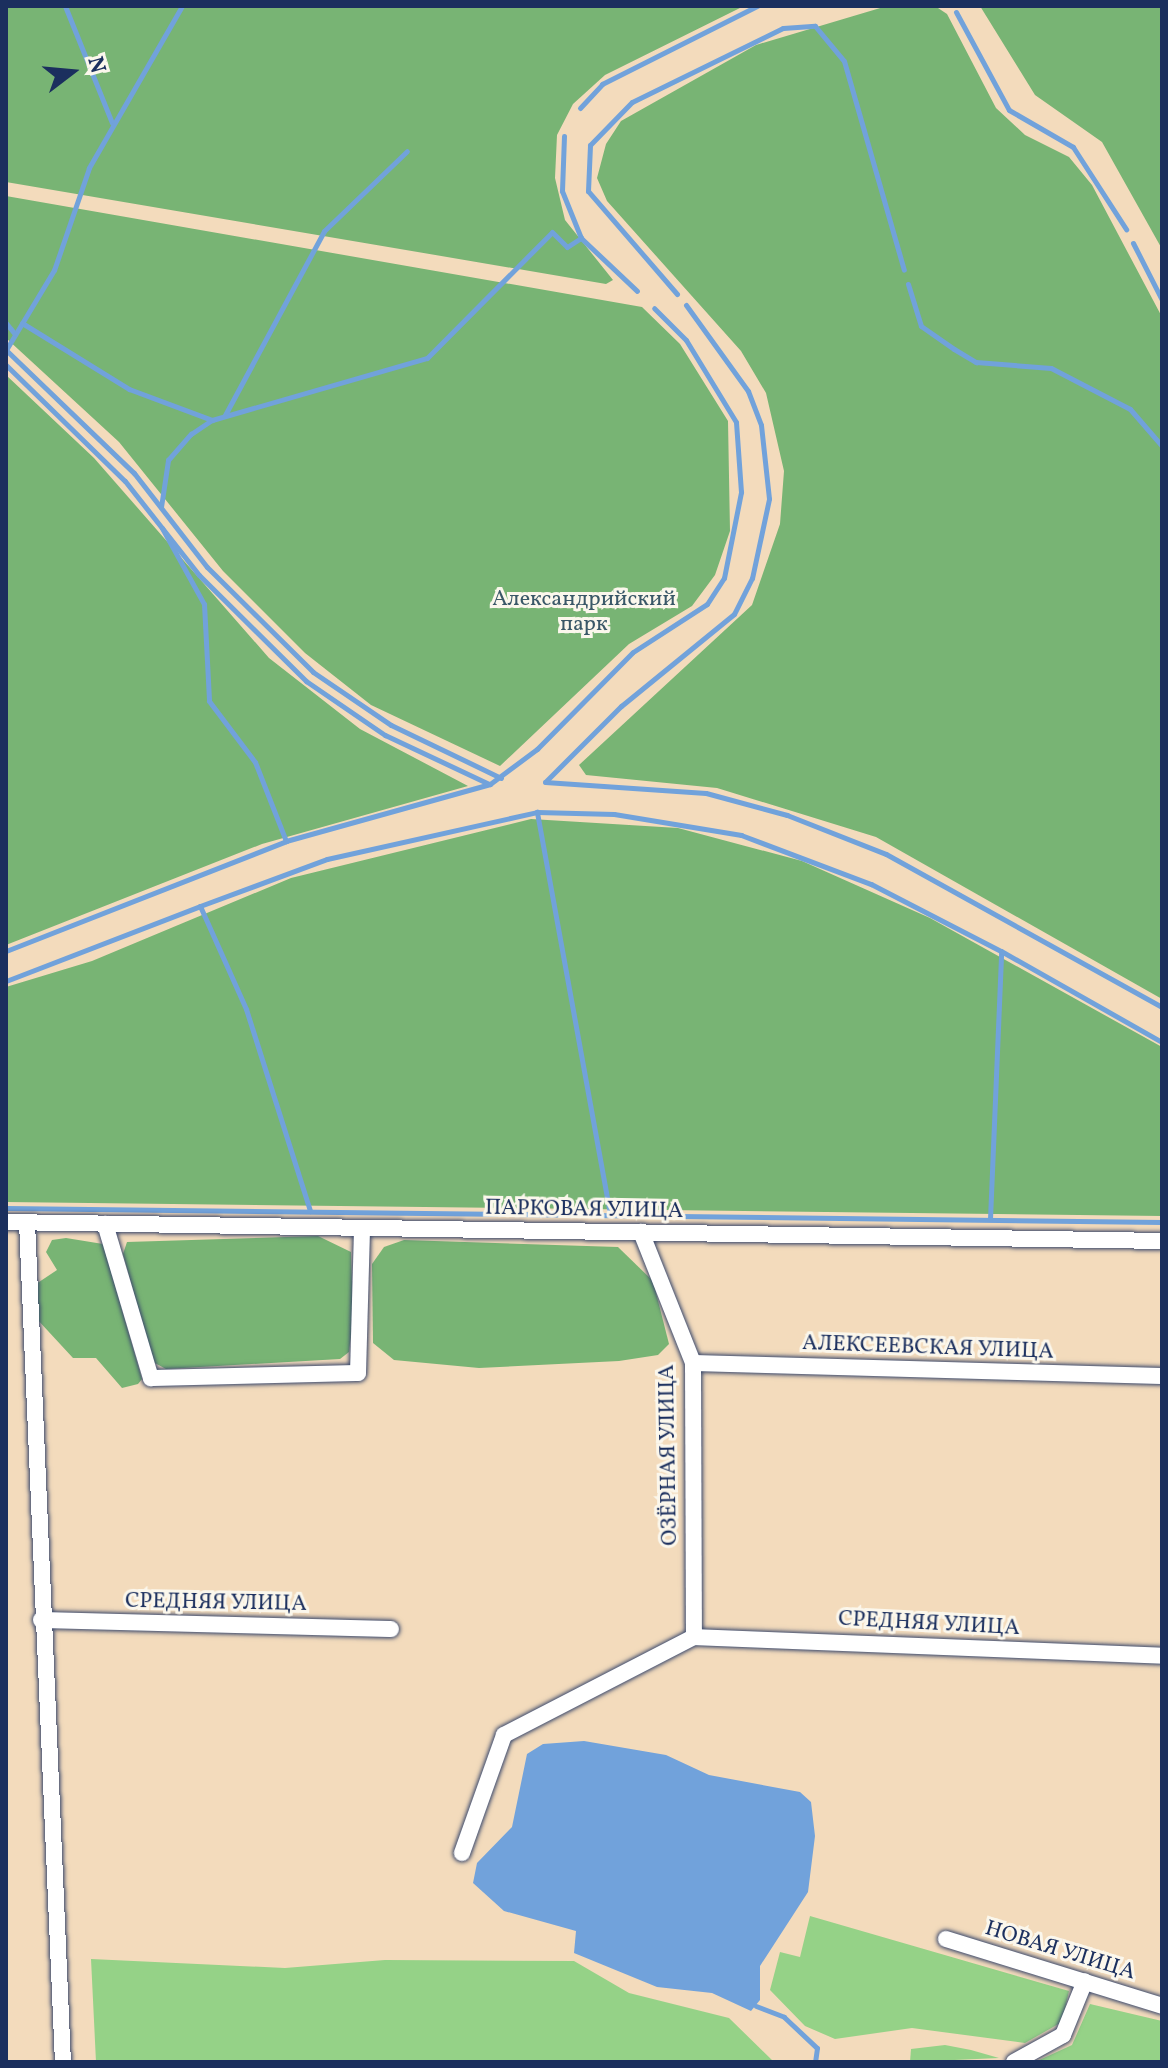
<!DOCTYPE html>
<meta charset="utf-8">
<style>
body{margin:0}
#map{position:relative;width:1168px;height:2068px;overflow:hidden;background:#f3dbbc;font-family:Vollkorn,serif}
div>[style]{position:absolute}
.green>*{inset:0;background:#95d287}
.forest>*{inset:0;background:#78b474}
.water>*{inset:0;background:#71a2db}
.stream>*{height:5px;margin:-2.5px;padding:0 2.5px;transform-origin:2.5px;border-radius:2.5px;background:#71a2db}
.roads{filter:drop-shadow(0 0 2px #3b496c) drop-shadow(0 0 2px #3b496c)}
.minor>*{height:16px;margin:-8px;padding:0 8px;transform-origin:8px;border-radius:8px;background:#fff}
span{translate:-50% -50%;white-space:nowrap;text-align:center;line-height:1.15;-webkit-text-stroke:6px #fbf7ec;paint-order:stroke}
.park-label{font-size:22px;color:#3a5868}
.street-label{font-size:22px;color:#1b2f5e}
.frame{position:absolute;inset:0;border:8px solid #1b2f5e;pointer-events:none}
.north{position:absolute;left:32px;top:32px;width:80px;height:80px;-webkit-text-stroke:6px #fbf7ec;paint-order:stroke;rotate:74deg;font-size:22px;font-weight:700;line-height:32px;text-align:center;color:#1b2f5e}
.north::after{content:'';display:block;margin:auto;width:28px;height:36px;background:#1b2f5e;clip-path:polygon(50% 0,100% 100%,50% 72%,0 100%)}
</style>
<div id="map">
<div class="green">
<i style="clip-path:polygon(810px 1916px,1069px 1991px,1062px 2022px,1025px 2043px,912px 2028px,835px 2039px,805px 2026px,770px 1990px,780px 1952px,800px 1957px)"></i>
<i style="clip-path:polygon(91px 1959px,285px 1968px,385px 1960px,574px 1961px,629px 1993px,729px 2018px,774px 2062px,96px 2062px)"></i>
<i style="clip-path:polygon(1090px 2004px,1162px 2021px,1162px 2062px,1035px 2062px,1072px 2045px)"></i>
<i style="clip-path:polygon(945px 2045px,971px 2050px,999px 2058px,910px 2062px,911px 2049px)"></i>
</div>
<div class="forest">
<i style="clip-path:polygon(6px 6px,744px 6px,605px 75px,573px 104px,557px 135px,555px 178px,565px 220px,613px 280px,606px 284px,6px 182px)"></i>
<i style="clip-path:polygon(887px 6px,935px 6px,947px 14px,996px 108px,1025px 135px,1069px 157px,1092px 185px,1162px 317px,1162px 999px,876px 837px,717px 788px,586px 775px,579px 765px,752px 605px,780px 524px,784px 471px,766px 393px,741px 351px,607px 201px,597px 178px,606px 144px,621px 121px,756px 45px)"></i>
<i style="clip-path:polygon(980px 6px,1162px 6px,1162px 249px,1102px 142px,1035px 95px)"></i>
<i style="clip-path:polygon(6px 196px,642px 307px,680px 344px,728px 421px,730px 531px,715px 575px,692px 606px,629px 644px,500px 766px,371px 705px,305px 653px,223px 571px,119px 442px,6px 338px)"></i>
<i style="clip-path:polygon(6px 375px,94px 458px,269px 658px,360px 729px,468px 786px,262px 844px,6px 945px)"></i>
<i style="clip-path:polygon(531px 819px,678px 828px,802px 861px,930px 918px,1162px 1047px,1162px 1216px,6px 1202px,6px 987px,92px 961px,291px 878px)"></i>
<i style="clip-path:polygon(318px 1236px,351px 1252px,353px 1317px,349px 1352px,340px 1359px,166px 1369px,153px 1362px,123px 1254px,127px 1242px)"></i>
<i style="clip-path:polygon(66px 1238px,103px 1244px,142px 1379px,138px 1384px,122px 1388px,96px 1358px,73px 1358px,36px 1318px,36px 1284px,57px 1270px,46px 1252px,52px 1240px)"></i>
<i style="clip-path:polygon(404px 1240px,618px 1247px,653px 1281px,669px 1344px,658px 1355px,619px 1361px,479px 1368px,394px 1360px,373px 1343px,372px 1264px,384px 1247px)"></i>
</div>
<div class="water">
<i style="clip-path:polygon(584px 1741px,666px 1755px,709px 1775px,800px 1792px,811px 1802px,815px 1836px,808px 1892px,760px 1966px,760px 2000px,751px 2011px,712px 1993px,657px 1987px,574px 1953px,576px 1931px,504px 1911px,473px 1883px,477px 1863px,512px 1827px,527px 1754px,543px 1744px)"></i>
</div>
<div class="stream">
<i style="left:65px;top:6px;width:126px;rotate:68.1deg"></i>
<i style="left:182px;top:6px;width:187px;rotate:119.9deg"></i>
<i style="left:89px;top:168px;width:108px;rotate:108.9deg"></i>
<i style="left:54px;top:270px;width:93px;rotate:121deg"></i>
<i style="left:6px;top:350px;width:178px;rotate:43.9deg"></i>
<i style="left:134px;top:473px;width:119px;rotate:52.2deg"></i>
<i style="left:207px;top:567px;width:149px;rotate:44.7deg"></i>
<i style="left:313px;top:672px;width:94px;rotate:34.2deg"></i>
<i style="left:391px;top:725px;width:122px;rotate:25.7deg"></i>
<i style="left:956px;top:12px;width:111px;rotate:61.6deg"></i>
<i style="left:1009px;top:110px;width:74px;rotate:30deg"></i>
<i style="left:1073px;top:147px;width:98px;rotate:57.1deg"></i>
<i style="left:580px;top:108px;width:33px;rotate:-47deg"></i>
<i style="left:602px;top:84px;width:174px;rotate:-26.7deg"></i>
<i style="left:564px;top:136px;width:55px;rotate:92.1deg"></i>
<i style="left:562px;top:191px;width:51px;rotate:68deg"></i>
<i style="left:1133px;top:243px;width:64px;rotate:63deg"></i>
<i style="left:908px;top:284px;width:44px;rotate:72.8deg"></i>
<i style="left:921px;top:326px;width:40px;rotate:34.9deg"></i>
<i style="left:954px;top:349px;width:26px;rotate:31deg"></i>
<i style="left:976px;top:362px;width:75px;rotate:4.6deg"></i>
<i style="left:1051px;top:368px;width:89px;rotate:27.4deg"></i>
<i style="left:1130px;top:409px;width:49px;rotate:49.1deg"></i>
<i style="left:677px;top:294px;width:136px;rotate:-130.8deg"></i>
<i style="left:588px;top:191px;width:46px;rotate:-87.5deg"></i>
<i style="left:590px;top:145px;width:60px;rotate:-45.7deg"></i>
<i style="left:632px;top:102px;width:168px;rotate:-26.1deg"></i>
<i style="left:783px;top:28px;width:32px;rotate:-4deg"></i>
<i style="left:815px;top:26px;width:45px;rotate:50.4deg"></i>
<i style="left:844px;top:61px;width:217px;rotate:74deg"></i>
<i style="left:686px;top:305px;width:106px;rotate:54.2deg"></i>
<i style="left:748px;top:391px;width:36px;rotate:69deg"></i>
<i style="left:761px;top:425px;width:74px;rotate:83.8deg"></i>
<i style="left:769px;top:499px;width:81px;rotate:102.1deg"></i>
<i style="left:752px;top:578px;width:40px;rotate:116.6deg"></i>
<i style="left:734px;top:614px;width:146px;rotate:140.8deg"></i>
<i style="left:621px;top:706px;width:107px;rotate:135deg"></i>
<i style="left:545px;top:782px;width:161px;rotate:3.9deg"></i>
<i style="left:706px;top:793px;width:84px;rotate:15.2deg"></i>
<i style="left:787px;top:815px;width:106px;rotate:21.5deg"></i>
<i style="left:886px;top:854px;width:316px;rotate:29deg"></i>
<i style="left:6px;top:323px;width:14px;rotate:51deg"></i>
<i style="left:22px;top:323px;width:126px;rotate:31.7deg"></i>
<i style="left:129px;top:389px;width:89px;rotate:20.5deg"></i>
<i style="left:6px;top:365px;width:166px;rotate:44.3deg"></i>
<i style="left:125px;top:481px;width:120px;rotate:51.8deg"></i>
<i style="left:199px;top:575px;width:151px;rotate:44.7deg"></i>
<i style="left:306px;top:681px;width:96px;rotate:34.4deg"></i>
<i style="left:385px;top:735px;width:115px;rotate:25.2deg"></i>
<i style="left:225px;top:415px;width:209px;rotate:-61.7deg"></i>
<i style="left:324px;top:231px;width:115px;rotate:-43.9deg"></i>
<i style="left:161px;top:507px;width:48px;rotate:-81.5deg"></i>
<i style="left:168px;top:460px;width:35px;rotate:-49deg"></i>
<i style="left:191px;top:434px;width:25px;rotate:-34deg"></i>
<i style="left:212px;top:420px;width:224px;rotate:-16.1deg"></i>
<i style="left:427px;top:358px;width:177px;rotate:-45.2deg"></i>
<i style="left:552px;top:232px;width:21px;rotate:45deg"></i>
<i style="left:567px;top:247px;width:17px;rotate:-33deg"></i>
<i style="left:581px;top:238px;width:77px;rotate:43.4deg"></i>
<i style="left:162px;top:528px;width:87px;rotate:61.1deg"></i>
<i style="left:204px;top:604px;width:97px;rotate:87deg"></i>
<i style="left:209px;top:701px;width:76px;rotate:53deg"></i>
<i style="left:255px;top:762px;width:85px;rotate:68.6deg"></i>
<i style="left:286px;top:841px;width:212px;rotate:-15.6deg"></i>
<i style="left:490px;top:784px;width:59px;rotate:-36.7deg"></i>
<i style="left:537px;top:749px;width:136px;rotate:-45.3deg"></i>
<i style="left:633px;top:652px;width:88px;rotate:-33deg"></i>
<i style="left:707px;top:604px;width:31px;rotate:-57deg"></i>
<i style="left:724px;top:578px;width:88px;rotate:-78.8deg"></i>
<i style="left:741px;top:492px;width:70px;rotate:-94.1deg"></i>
<i style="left:736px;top:422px;width:96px;rotate:-121.4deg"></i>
<i style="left:686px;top:340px;width:45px;rotate:-135deg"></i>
<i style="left:200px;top:906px;width:135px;rotate:-20.3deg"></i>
<i style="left:327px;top:859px;width:215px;rotate:-12.6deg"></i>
<i style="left:6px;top:951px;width:301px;rotate:-21.4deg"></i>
<i style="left:6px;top:981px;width:208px;rotate:-21.1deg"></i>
<i style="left:200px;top:906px;width:113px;rotate:65.9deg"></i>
<i style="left:246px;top:1009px;width:212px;rotate:72.4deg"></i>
<i style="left:6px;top:1208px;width:1156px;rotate:0.69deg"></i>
<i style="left:610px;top:1214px;width:409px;rotate:-100.3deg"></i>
<i style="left:537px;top:812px;width:77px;rotate:1.5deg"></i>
<i style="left:614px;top:814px;width:129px;rotate:9.4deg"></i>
<i style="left:741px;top:835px;width:139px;rotate:20.7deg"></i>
<i style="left:871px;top:884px;width:146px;rotate:27.3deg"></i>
<i style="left:990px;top:1219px;width:268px;rotate:-87.6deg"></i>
<i style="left:1001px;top:951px;width:185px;rotate:29.5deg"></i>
<i style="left:756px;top:2006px;width:30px;rotate:21deg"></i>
<i style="left:784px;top:2017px;width:45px;rotate:43.2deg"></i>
<i style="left:817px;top:2048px;width:14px;rotate:98deg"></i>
</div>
<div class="roads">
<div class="minor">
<i style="left:6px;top:1222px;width:1156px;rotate:0.94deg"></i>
<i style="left:27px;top:1222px;width:841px;rotate:87.55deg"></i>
<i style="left:105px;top:1224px;width:161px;rotate:73.4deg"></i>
<i style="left:151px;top:1378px;width:207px;rotate:-1.4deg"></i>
<i style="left:358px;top:1373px;width:144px;rotate:-88.4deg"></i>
<i style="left:641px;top:1232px;width:141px;rotate:68.3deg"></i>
<i style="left:693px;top:1363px;width:274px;rotate:89.8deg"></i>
<i style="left:693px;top:1363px;width:469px;rotate:1.6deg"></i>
<i style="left:41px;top:1620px;width:350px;rotate:1.5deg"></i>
<i style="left:462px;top:1853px;width:125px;rotate:-70.4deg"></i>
<i style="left:504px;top:1735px;width:214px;rotate:-27.3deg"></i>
<i style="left:694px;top:1637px;width:468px;rotate:2.3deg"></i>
<i style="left:946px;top:1939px;width:226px;rotate:17.2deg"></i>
<i style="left:1014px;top:2062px;width:56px;rotate:-28.9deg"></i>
<i style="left:1063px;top:2035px;width:58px;rotate:-67.8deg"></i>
</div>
</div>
<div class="park-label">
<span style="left:584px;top:612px">Александрийский<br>парк</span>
</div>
<div class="street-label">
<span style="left:584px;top:1210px;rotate:1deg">ПАРКОВАЯ УЛИЦА</span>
<span style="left:928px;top:1348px;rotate:2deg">АЛЕКСЕЕВСКАЯ УЛИЦА</span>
<span style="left:669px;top:1455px;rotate:-91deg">ОЗЁРНАЯ УЛИЦА</span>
<span style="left:216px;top:1603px;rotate:1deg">СРЕДНЯЯ УЛИЦА</span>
<span style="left:929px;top:1624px;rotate:3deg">СРЕДНЯЯ УЛИЦА</span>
<span style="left:1060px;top:1951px;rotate:17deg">НОВАЯ УЛИЦА</span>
</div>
<div class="frame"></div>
<div class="north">N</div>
</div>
